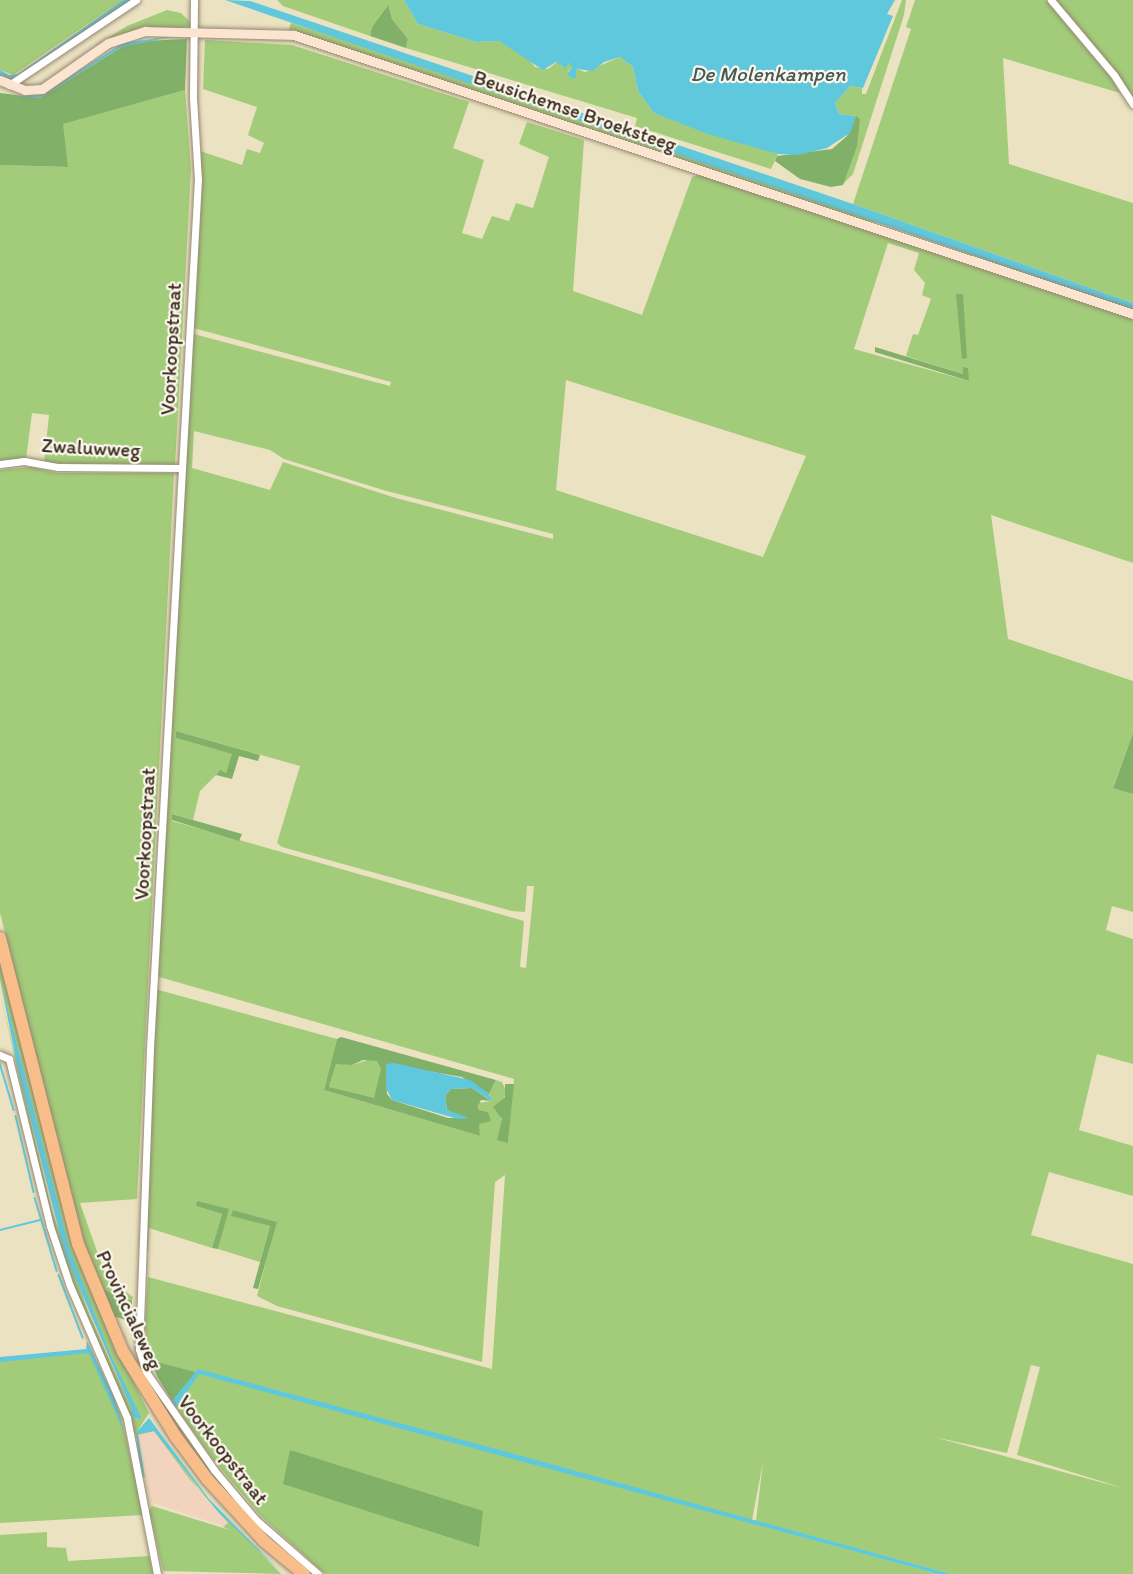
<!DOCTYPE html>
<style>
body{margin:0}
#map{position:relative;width:1133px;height:1574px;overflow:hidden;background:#ebe2c1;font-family:Itim,sans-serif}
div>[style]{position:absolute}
.built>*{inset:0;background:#f2d4be}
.green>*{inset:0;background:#a2cc79}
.forest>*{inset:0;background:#81b069}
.water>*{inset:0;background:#60c8dc}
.stream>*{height:1.5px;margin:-0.75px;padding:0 0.75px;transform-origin:0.75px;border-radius:0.75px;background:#60c8dc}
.roads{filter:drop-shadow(0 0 2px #938670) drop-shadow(0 0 2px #938670)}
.street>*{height:7px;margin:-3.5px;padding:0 3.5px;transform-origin:3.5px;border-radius:3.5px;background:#fff}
.secondary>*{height:9px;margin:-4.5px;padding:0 4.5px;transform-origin:4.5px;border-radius:4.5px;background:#fce5d0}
.highway>*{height:12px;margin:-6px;padding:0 6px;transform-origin:6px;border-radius:6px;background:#f8bd89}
span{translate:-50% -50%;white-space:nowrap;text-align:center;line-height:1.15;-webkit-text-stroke:4.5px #fbf7ec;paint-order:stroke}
.street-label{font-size:20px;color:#3b2a1e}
.water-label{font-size:21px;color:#465957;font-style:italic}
</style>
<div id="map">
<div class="built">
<i style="clip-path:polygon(154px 1431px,200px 1492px,233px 1529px,150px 1502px,138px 1435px)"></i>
</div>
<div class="green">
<i style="clip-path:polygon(0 0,123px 0,13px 75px,0 70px)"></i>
<i style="clip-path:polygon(277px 0,404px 0,418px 24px,476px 42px,499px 41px,529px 59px,535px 67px,548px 69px,557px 62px,563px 67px,569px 63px,572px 68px,567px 72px,577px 69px,585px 72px,620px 57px,633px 67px,638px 91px,654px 113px,778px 154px,771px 169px,635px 126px,637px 118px,406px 48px,408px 39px,392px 19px,387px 6px,372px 27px,370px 36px,283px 6px)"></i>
<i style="clip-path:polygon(902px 0,906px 0,904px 15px,853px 174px,841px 186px,856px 116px,839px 114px,835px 103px,850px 86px,862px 88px,862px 94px,866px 94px)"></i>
<i style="clip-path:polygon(915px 0,1046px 0,1111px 78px,1120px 93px,1003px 58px,1009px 164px,1133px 203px,1133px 303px,853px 204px,911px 29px,906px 27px)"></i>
<i style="clip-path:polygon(1051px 0,1133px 0,1133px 100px)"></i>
<i style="clip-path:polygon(167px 10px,181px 13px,193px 25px,95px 46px,127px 26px)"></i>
<i style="clip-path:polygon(291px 23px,428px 67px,883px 223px,861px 220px,288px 32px)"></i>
<i style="clip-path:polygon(evenodd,205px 40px,292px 45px,469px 102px,453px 148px,484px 160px,462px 233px,482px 239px,492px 216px,509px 221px,516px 203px,533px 208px,549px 157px,519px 144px,527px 122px,584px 140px,573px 291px,642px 315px,692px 177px,702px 174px,1133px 317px,1133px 563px,991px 515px,1008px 639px,1133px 681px,1133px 733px,1113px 787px,1133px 794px,1133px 912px,1112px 906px,1106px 930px,1133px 939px,1133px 1064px,1097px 1054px,1079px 1130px,1133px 1146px,1133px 1196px,1049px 1172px,1031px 1235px,1133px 1264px,1133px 1574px,951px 1574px,756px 1521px,763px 1462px,752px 1520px,737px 1519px,938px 1574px,325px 1574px,260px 1515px,212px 1458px,176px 1407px,198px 1374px,150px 1360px,145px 1328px,148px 1277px,492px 1369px,505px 1175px,495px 1182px,482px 1362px,277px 1306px,257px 1296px,276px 1222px,233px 1210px,232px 1216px,270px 1226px,260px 1262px,218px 1249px,228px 1210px,196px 1206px,222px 1214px,212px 1248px,149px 1228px,148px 1252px,141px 1247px,155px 989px,337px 1039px,324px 1090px,480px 1136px,478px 1124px,488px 1112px,479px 1110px,478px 1103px,492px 1101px,489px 1094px,496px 1080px,502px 1082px,507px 1093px,495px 1110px,500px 1114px,508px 1143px,514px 1079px,156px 976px,190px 333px,390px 386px,391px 382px,190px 327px,200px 151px,242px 165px,247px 149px,260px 153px,264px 143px,248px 135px,257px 107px,203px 89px,205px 40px,888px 243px,919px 253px,914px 270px,925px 283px,922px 295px,931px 299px,918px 335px,913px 334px,906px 356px,963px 374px,969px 381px,854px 349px,888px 243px,205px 40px,566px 380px,806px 456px,763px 557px,556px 490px,566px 380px,205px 40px,194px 431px,270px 450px,284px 459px,383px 490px,553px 534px,553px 539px,396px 498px,283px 462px,270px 490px,192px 468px,194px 431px,205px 40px,176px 731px,300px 766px,277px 843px,282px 847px,512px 911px,525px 912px,527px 886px,534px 886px,526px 968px,520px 967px,524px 921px,172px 821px,173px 814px,193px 820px,200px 791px,220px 771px,226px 773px,233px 754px,176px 738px,176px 731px,205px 40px,1031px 1365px,1040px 1367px,1017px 1455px,1126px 1489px,934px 1437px,1007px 1453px,1031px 1365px)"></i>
<i style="clip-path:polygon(185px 90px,191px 170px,175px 466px,44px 463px,49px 415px,32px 413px,26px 459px,0 462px,0 165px,68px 167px,62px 124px)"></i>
<i style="clip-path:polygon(31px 467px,57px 473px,174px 473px,137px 1199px,80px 1203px,106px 1277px,133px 1297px,132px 1301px,102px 1289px,88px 1261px,0 913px,0 470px)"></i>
<i style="clip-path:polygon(0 949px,71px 1238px,104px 1322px,149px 1413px,135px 1435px,142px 1477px,126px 1408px,71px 1282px,51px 1220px,0 992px,52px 1211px,89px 1314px,132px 1410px,130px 1414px,139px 1420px,79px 1285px,0 979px)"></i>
<i style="clip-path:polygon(371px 1059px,377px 1061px,381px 1069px,378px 1094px,372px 1099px,329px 1087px,336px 1063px,352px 1065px)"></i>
<i style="clip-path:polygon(91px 1350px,121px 1415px,143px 1515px,0 1523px,0 1360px)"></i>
<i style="clip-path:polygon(142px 1431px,155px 1431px,199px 1489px,281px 1574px,163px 1571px,151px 1517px,157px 1562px,142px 1485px,149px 1511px,152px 1506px,233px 1531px,223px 1527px,228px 1523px,188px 1477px,154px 1431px,138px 1435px)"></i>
<i style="clip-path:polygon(47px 1532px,47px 1547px,66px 1548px,68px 1561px,149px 1556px,153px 1574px,0 1574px,0 1535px)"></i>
</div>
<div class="forest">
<i style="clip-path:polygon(388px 5px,392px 19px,408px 39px,406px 48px,370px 36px,372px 27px)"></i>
<i style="clip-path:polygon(187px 39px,185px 90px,63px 124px,68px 167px,0 165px,0 93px,40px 98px,122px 47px,143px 41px)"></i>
<i style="clip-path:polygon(856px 116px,860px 119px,857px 146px,843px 185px,831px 187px,800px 179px,775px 161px,777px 156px,832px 149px,847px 136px)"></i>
<i style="clip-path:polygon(956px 294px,963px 294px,967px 358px,962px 359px)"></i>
<i style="clip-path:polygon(875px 347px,963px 374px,963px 367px,968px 368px,969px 381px,875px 352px)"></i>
<i style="clip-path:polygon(176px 731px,260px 755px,258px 761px,239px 756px,232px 779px,216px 775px,220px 770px,226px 773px,232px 754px,176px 738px)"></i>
<i style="clip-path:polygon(1133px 733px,1133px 794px,1113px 788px)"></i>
<i style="clip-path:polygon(172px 814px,242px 834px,239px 841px,172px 820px)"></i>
<i style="clip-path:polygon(evenodd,341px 1037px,496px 1080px,489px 1094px,462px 1077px,386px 1064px,387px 1094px,392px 1100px,448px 1118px,465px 1118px,447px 1110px,445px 1096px,451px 1089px,472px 1088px,491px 1101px,481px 1100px,478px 1106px,479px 1110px,488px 1112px,491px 1121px,479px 1124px,480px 1136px,324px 1090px,337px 1039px,341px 1037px,363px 1060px,377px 1061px,381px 1069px,374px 1098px,329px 1087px,336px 1064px,352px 1065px,363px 1060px)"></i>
<i style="clip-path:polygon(505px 1084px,514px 1084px,508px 1143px,497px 1140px,502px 1119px,493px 1107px,505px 1097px)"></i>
<i style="clip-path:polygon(197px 1201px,229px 1209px,218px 1249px,212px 1248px,222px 1214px,196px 1206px)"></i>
<i style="clip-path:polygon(233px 1210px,277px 1222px,258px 1289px,253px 1288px,270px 1226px,231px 1216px)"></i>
<i style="clip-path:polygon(102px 1289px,132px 1301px,132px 1322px,110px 1315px)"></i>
<i style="clip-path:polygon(150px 1360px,198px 1373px,176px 1407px,158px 1378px)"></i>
<i style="clip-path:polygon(290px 1450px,483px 1511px,479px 1547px,283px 1484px)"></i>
</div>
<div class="water">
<i style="clip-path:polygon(123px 0,133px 0,13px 80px,0 77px,0 70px,9px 75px,18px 74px)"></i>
<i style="clip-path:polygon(225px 0,250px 1px,853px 204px,1133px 303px,1133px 310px)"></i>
<i style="clip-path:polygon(404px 0,895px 0,887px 14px,893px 16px,863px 88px,850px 86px,835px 103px,839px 114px,856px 116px,850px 133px,827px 148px,798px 155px,778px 154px,708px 134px,654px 113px,638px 91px,633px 67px,620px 57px,604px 62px,593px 71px,576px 69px,576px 78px,571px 78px,567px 74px,572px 68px,569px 63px,565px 68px,556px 62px,543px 70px,499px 41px,476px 42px,418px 24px)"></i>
<i style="clip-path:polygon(180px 35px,122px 47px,40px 98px,13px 96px,41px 95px,123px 43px)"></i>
<i style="clip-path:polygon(0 979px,70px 1250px,111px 1356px,141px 1417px,139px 1420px,130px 1414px,132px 1410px,65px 1254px,18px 1070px)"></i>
<i style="clip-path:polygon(394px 1063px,470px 1080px,488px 1093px,493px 1102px,472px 1088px,451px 1089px,445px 1096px,447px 1110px,469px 1118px,458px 1119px,392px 1100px,386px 1088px,386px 1064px)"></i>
<i style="clip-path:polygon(87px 1341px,115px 1399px,124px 1432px,89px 1353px,0 1362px,0 1357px,86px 1349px)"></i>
<i style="clip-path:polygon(198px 1369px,485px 1446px,951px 1574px,938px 1574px,199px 1374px,176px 1407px,171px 1402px)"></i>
<i style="clip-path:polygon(149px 1418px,209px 1499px,283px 1574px,218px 1512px,154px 1431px,138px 1434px,145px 1477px,141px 1476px,136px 1433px)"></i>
</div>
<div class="stream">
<i style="left:0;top:1063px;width:49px;rotate:73.4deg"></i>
<i style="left:16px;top:1116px;width:78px;rotate:76.7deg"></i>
<i style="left:35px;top:1198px;width:76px;rotate:73.2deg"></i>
<i style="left:0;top:1230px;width:41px;rotate:-14deg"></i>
<i style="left:59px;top:1275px;width:67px;rotate:69.1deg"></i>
</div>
<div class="roads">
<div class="street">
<i style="left:194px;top:0;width:98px;rotate:90.6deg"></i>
<i style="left:193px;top:98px;width:81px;rotate:86.5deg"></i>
<i style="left:198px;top:179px;width:871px;rotate:93.16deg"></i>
<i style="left:150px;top:1049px;width:300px;rotate:92.1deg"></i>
<i style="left:139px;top:1349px;width:24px;rotate:73deg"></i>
<i style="left:146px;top:1372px;width:119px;rotate:55.2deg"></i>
<i style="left:214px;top:1470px;width:65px;rotate:50deg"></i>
<i style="left:256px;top:1520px;width:82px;rotate:41.1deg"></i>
<i style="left:1051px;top:0;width:98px;rotate:50deg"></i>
<i style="left:1114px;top:75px;width:35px;rotate:57deg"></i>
<i style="left:9px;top:85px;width:153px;rotate:-33.8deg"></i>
<i style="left:0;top:464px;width:24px;rotate:-7deg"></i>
<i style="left:24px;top:461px;width:35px;rotate:10deg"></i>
<i style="left:58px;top:467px;width:123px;rotate:0.5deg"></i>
<i style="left:0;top:1055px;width:10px;rotate:24deg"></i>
<i style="left:9px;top:1059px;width:172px;rotate:76.2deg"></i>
<i style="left:50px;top:1226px;width:63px;rotate:71.6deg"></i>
<i style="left:70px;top:1286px;width:144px;rotate:66.6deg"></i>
<i style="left:127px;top:1418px;width:159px;rotate:79.1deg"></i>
</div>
<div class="secondary">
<i style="left:0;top:80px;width:27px;rotate:22deg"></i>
<i style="left:25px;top:90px;width:17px;rotate:-3deg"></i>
<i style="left:42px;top:89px;width:80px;rotate:-34.9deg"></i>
<i style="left:108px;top:43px;width:40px;rotate:-18deg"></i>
<i style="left:146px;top:31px;width:148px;rotate:1.5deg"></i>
<i style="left:294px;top:35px;width:884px;rotate:18.39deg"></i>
</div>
<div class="highway">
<i style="left:0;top:938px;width:316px;rotate:75.7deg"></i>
<i style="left:78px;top:1244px;width:117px;rotate:67.4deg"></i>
<i style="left:123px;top:1352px;width:100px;rotate:58.1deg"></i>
<i style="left:176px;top:1437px;width:54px;rotate:53.3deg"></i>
<i style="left:208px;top:1480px;width:83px;rotate:47.4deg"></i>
<i style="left:264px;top:1541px;width:52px;rotate:39.5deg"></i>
</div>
</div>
<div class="street-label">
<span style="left:575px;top:111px;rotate:19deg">Beusichemse Broeksteeg</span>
<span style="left:171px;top:349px;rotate:-87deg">Voorkoopstraat</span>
<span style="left:91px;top:448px;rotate:3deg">Zwaluwweg</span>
<span style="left:145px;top:834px;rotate:-87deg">Voorkoopstraat</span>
<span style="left:129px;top:1310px;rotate:65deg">Provincialeweg</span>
<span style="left:223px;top:1450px;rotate:52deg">Voorkoopstraat</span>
</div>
<div class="water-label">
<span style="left:768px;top:74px">De Molenkampen</span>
</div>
</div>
